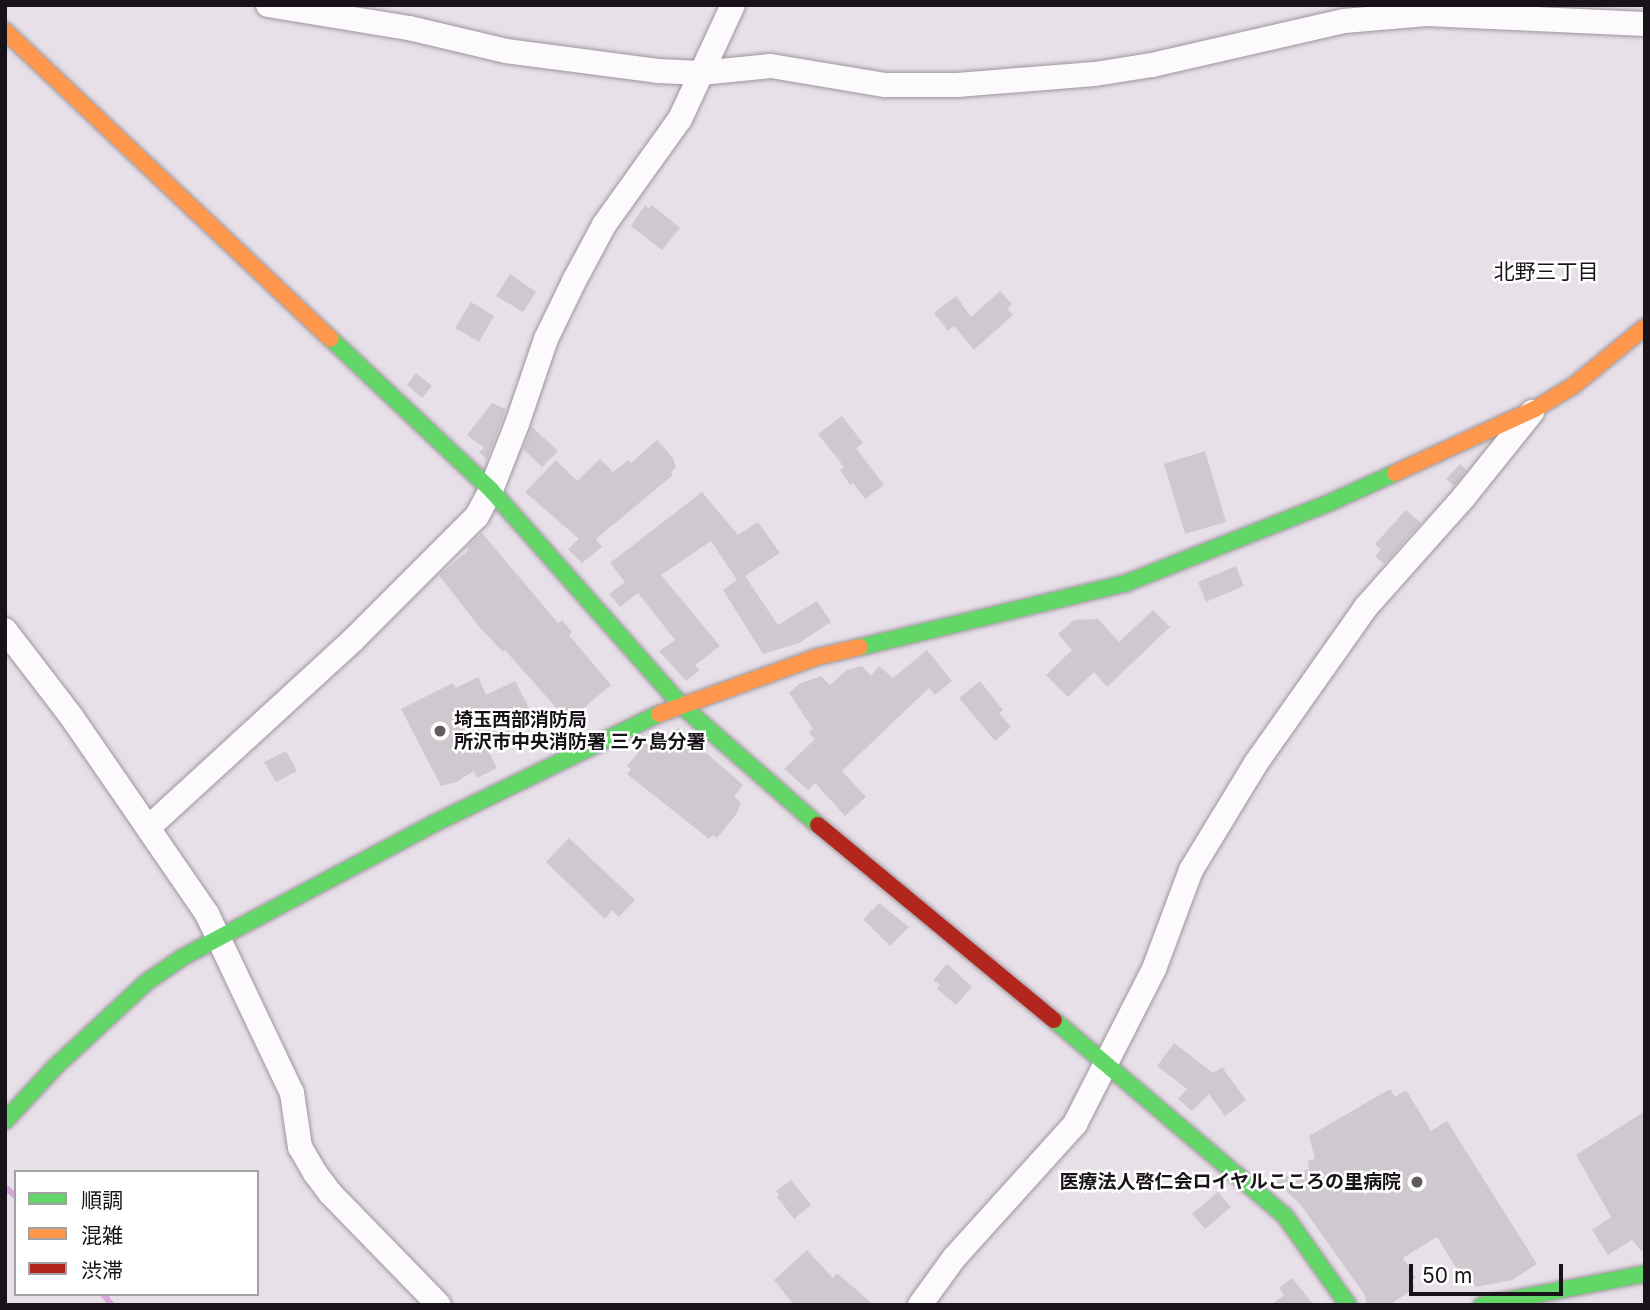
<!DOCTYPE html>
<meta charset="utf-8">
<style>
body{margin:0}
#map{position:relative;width:1650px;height:1310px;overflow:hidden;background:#e8e0e9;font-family:Inter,"Noto Sans JP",sans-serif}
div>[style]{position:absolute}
.stream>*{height:6px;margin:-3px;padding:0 3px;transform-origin:3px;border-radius:3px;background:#daa9dc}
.building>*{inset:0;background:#cfc9cf}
.roads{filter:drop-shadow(0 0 2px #9c969c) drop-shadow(0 0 2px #9c969c)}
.street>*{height:24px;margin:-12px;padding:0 12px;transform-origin:12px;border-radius:12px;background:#fcfafc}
.fast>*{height:16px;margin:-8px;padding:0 8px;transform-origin:8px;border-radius:8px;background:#63d668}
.slow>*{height:16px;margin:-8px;padding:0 8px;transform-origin:8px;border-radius:8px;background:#ff974d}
.jam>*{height:16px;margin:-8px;padding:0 8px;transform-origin:8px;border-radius:8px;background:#b3261e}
.dots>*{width:19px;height:19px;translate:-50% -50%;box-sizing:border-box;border:4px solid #fff;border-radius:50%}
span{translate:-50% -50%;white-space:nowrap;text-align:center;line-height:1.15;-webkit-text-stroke:5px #fff;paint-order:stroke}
.poi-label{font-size:19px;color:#181318;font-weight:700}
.left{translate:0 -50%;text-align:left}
.right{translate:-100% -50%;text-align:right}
.neighbourhood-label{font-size:21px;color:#181318}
.frame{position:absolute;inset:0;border:7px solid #181318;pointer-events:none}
.legend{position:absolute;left:14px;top:1170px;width:245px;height:126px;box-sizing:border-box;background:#fff;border:2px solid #a3a1a3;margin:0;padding:9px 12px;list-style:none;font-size:21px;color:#181318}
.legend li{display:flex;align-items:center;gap:14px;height:35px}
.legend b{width:35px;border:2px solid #a3a1a3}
.scale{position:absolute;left:1409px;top:1264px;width:154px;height:32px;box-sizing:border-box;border:4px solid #181318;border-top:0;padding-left:9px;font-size:21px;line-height:24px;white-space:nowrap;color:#181318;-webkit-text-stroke:5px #fff;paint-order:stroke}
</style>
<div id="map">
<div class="stream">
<i style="left:5px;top:1187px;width:15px;rotate:42deg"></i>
<i style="left:103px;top:1294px;width:14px;rotate:51deg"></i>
</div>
<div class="building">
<i style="clip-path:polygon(645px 205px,649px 209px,652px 205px,680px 228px,662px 250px,631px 226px)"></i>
<i style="clip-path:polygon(510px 274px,536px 292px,523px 312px,496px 296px)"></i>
<i style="clip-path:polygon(1000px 291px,1012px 304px,1007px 309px,1013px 315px,974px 350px,954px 326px,948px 331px,934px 313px,956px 296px,971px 317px)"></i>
<i style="clip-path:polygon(471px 302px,494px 316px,479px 342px,455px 328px)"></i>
<i style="clip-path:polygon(416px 373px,432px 386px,422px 398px,407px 385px)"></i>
<i style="clip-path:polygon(492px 403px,506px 409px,487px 460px,479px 452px,484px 448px,467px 435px)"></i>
<i style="clip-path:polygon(842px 416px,863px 443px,856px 448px,884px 485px,865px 499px,853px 483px,850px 485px,840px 470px,844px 467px,818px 434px)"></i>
<i style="clip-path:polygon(532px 427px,558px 451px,542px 467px,523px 449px)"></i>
<i style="clip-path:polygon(657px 440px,673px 458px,676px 467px,671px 472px,673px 475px,596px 539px,602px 547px,582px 563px,568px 549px,579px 539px,525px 492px,556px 460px,577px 481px,600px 459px,613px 472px,628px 460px,631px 463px)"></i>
<i style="clip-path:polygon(1205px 451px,1226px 522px,1185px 534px,1164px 464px)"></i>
<i style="clip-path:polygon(1460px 464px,1467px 470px,1454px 486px,1446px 479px)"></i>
<i style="clip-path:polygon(702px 492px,738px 535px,758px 522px,780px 553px,745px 576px,778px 625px,817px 601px,831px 622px,799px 643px,763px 654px,723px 590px,737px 580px,711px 541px,661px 575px,720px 646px,695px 665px,700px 670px,686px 681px,659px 651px,675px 640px,638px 593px,620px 607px,609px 594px,625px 582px,610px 563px)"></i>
<i style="clip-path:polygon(1406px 510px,1421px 523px,1384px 564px,1375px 556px,1381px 550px,1375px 544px)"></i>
<i style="clip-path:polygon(482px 533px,558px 623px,562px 620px,572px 632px,569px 635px,611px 685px,568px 721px,505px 650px,503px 652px,480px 628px,439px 575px,469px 550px,467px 547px)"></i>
<i style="clip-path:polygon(1236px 566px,1244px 586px,1206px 602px,1198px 582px)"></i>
<i style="clip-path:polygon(1153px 610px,1170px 627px,1107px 687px,1094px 672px,1068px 697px,1046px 675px,1072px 650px,1058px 634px,1074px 620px,1098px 619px,1119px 642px)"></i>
<i style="clip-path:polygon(927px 650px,952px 681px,935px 695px,929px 688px,842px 771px,866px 797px,845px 816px,815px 783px,808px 790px,784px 769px,815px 739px,809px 733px,813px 729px,789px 693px,799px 684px,821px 676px,830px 685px,847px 670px,862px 666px,871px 676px,879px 666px,893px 678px)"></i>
<i style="clip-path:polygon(478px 677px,486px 695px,515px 681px,535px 719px,486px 746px,497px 768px,477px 778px,474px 771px,456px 782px,441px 786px,401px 709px,453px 683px,456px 688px)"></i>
<i style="clip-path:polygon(980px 681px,1003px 710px,999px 713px,1011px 727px,995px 741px,959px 698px)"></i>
<i style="clip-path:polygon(678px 728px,743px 785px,734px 797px,741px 803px,737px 813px,717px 838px,713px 835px,709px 839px,627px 774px,631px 769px,627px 766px,647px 741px,658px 751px)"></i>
<i style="clip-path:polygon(286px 751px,297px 771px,276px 782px,264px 762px)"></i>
<i style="clip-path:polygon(569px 838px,635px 900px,619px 917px,612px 910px,605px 919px,546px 862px)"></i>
<i style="clip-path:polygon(879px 903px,909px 927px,890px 946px,863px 919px)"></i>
<i style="clip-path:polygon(947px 964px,972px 987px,956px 1005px,937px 989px,940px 985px,933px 980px)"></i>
<i style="clip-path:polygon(1174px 1043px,1213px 1073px,1222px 1067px,1246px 1100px,1225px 1116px,1209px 1094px,1192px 1111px,1178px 1099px,1187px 1089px,1157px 1066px)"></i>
<i style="clip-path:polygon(1390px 1089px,1395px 1097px,1406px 1090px,1431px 1131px,1447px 1121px,1537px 1264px,1512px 1280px,1476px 1287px,1465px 1271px,1460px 1274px,1437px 1237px,1403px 1258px,1416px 1278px,1411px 1281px,1415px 1288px,1389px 1305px,1367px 1305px,1364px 1294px,1301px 1205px,1274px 1180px,1309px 1169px,1308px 1161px,1315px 1159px,1309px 1136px)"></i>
<i style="clip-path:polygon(1645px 1111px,1645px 1255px,1632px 1240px,1608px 1255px,1592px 1230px,1611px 1217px,1576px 1155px)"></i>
<i style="clip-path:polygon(791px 1180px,811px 1205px,794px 1219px,777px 1197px,779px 1195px,776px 1191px)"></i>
<i style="clip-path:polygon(1218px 1192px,1231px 1207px,1205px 1229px,1192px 1214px)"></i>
<i style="clip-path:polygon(807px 1250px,833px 1278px,837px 1273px,874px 1305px,794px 1305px,774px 1280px)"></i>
<i style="clip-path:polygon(1292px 1278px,1314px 1305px,1271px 1305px,1284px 1295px,1279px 1288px)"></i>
</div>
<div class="roads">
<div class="street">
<i style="left:268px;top:5px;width:143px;rotate:9.3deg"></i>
<i style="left:409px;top:28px;width:100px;rotate:13.3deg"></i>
<i style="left:506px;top:51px;width:153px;rotate:7.5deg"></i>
<i style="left:658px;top:71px;width:43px;rotate:2.7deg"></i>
<i style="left:701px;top:73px;width:70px;rotate:-5.7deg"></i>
<i style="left:771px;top:66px;width:116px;rotate:9.5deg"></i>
<i style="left:885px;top:85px;width:72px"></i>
<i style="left:957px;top:85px;width:138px;rotate:-4.6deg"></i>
<i style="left:1095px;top:74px;width:58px;rotate:-9deg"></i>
<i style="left:1152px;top:65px;width:197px;rotate:-12.9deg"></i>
<i style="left:1344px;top:21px;width:83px;rotate:-4.8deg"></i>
<i style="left:1427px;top:14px;width:218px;rotate:2.6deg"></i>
<i style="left:5px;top:630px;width:108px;rotate:52.5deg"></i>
<i style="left:71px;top:716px;width:240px;rotate:55.5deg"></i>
<i style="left:207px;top:914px;width:198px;rotate:64.6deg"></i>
<i style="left:292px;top:1093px;width:55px;rotate:81.6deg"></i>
<i style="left:300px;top:1147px;width:30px;rotate:60deg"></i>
<i style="left:315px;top:1173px;width:25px;rotate:53deg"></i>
<i style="left:330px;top:1193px;width:156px;rotate:45.8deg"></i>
<i style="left:149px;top:827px;width:277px;rotate:-42.5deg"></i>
<i style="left:353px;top:640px;width:175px;rotate:-45deg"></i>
<i style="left:477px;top:516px;width:30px;rotate:-62deg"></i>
<i style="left:491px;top:490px;width:71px;rotate:-68.5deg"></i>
<i style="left:517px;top:424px;width:90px;rotate:-71.2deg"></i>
<i style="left:546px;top:339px;width:64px;rotate:-64.2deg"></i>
<i style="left:574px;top:281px;width:64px;rotate:-61.8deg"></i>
<i style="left:604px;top:225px;width:130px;rotate:-54.4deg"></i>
<i style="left:680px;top:119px;width:126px;rotate:-65.1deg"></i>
<i style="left:920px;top:1305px;width:58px;rotate:-54.1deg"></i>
<i style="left:954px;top:1258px;width:181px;rotate:-47.9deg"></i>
<i style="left:1075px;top:1124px;width:174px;rotate:-63deg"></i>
<i style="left:1154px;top:969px;width:106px;rotate:-69.5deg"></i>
<i style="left:1191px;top:870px;width:125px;rotate:-58.7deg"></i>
<i style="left:1256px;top:763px;width:191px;rotate:-54.8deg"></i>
<i style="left:1366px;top:607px;width:147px;rotate:-48.3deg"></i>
<i style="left:1464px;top:497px;width:109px;rotate:-51.3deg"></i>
</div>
<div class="fast">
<i style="left:331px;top:339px;width:220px;rotate:43.3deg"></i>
<i style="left:491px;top:490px;width:287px;rotate:48.5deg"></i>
<i style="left:681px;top:705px;width:182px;rotate:41.2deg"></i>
<i style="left:860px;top:647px;width:274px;rotate:-13.5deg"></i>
<i style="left:1126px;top:583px;width:218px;rotate:-21.5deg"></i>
<i style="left:1329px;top:503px;width:72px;rotate:-24.4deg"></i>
<i style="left:1054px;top:1020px;width:303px;rotate:40.3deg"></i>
<i style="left:1285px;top:1216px;width:109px;rotate:54.7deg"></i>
<i style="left:5px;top:1121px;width:74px;rotate:-47.2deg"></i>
<i style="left:55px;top:1067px;width:127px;rotate:-42.8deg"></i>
<i style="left:148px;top:981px;width:42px;rotate:-34.4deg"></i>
<i style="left:183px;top:957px;width:283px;rotate:-28deg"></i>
<i style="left:433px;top:824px;width:251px;rotate:-26deg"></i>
<i style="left:1482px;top:1305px;width:166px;rotate:-10.8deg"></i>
</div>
<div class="slow">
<i style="left:5px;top:31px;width:448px;rotate:43.4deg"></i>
<i style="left:1395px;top:473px;width:154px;rotate:-24.6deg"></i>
<i style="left:1535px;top:409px;width:44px;rotate:-31.2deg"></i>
<i style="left:1573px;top:386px;width:93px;rotate:-39.3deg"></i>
<i style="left:659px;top:714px;width:168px;rotate:-19.8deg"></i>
<i style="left:817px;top:657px;width:44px;rotate:-13.1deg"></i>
</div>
<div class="jam">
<i style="left:818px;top:825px;width:306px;rotate:39.6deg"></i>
</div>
</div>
<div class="dots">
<i style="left:440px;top:731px;background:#615b61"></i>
<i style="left:1417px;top:1182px;background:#615b61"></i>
</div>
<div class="poi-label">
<span class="left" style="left:454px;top:731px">埼玉西部消防局<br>所沢市中央消防署 三ヶ島分署</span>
<span class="right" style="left:1401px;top:1182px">医療法人啓仁会ロイヤルこころの里病院</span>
</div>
<div class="neighbourhood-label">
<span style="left:1546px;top:272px">北野三丁目</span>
</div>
<div class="frame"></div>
<ul class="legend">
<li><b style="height:9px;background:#63d668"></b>順調</li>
<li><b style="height:9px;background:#ff974d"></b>混雑</li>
<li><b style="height:9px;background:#b3261e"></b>渋滞</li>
</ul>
<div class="scale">50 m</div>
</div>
